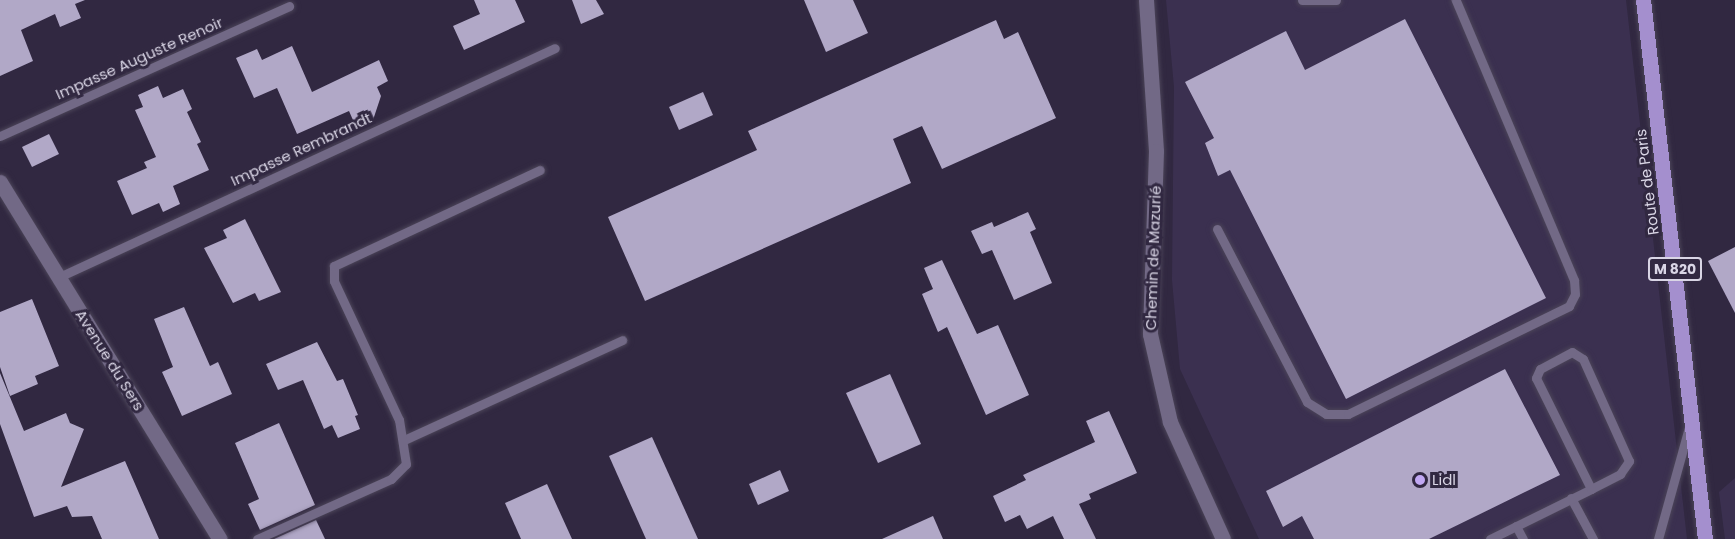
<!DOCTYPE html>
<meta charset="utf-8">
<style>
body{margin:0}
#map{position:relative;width:1735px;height:539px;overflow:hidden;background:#312841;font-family:Poppins,sans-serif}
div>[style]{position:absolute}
.built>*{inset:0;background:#3b3050}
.building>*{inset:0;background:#b1a8c7}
.roads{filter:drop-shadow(0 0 2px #4b4458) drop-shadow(0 0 2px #4b4458)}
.service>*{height:9px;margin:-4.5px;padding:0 4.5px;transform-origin:4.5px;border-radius:4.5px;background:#726986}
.minor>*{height:15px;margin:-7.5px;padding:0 7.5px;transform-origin:7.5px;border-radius:7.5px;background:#726986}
.tertiary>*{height:15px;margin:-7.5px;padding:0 7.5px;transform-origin:7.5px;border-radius:7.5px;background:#726986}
.primary>*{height:15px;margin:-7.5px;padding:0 7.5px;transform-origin:7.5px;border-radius:7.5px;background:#a48fce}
.dots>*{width:16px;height:16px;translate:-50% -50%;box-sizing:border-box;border:3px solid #312841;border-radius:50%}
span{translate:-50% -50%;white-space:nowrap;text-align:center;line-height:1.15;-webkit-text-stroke:6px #312841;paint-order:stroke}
.shield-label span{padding:2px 4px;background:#312841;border:2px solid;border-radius:4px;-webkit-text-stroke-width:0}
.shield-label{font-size:14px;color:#d9d5e5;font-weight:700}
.street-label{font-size:15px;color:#d9d5e5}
.poi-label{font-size:15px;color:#d9d5e5}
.left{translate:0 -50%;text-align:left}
</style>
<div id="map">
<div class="built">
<i style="clip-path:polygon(1166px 0,1626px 0,1687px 539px,1259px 539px,1180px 369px,1172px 280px,1174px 87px)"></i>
<i style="clip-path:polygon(1735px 478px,1735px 539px,1725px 539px,1719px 492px)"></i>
</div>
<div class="building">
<i style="clip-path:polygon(0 0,85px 0,75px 4px,81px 18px,60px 27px,55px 14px,21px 30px,33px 61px,0 76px)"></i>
<i style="clip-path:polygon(474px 0,515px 0,525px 22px,464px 50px,453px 26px,480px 14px)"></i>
<i style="clip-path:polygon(572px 0,596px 0,604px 14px,581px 24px)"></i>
<i style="clip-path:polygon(804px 0,853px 0,868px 33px,826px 52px)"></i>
<i style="clip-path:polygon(1405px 19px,1546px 298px,1346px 399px,1230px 170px,1218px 176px,1205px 143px,1214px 138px,1185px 82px,1286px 31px,1305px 70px)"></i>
<i style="clip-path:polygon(996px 20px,1004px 39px,1018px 32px,1056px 118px,942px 169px,922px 126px,893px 139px,911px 183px,645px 301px,608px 217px,757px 150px,748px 131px)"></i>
<i style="clip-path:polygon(292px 46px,312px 92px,379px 60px,388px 81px,377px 87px,381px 96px,373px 120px,356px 127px,349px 111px,297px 134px,277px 88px,254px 98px,236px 58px,257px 49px,262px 60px)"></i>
<i style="clip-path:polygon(158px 86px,163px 98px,183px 89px,192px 109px,187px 112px,201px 142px,197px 144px,209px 170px,173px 186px,180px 204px,163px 212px,159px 203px,132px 215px,117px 181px,147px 168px,144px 162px,156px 157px,135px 110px,143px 107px,138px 95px)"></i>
<i style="clip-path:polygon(703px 92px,713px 115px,679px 130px,669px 107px)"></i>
<i style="clip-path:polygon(49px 134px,59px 154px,32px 167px,22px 147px)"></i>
<i style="clip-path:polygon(1028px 212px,1036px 229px,1030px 232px,1052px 283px,1014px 300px,992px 250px,982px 254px,971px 231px,992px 222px,994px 227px)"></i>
<i style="clip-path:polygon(245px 219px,281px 292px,259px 301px,255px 293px,233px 303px,204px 248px,227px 238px,223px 230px)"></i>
<i style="clip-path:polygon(1735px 247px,1735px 313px,1708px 261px)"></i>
<i style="clip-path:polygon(942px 260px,977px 334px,998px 325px,1029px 395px,986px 415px,947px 327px,938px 332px,922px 294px,933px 289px,924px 268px)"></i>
<i style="clip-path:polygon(32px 299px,59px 366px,35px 376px,38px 384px,10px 396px,0 367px,0 312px)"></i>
<i style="clip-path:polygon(184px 307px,210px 366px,218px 362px,232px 394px,182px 416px,162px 372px,173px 367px,154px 319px)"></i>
<i style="clip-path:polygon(317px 342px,337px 381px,343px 379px,358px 415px,355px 416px,360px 429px,338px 438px,332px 425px,324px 429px,303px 380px,278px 390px,266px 364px)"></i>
<i style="clip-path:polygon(1505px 369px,1560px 475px,1429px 539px,1314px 539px,1302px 516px,1283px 527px,1266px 491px)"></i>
<i style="clip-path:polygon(0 373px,24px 431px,66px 413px,70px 423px,84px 429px,61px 487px,125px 461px,159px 539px,102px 539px,92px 516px,72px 517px,67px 506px,34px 517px,0 424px)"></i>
<i style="clip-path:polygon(890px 374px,921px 444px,878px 463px,846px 393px)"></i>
<i style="clip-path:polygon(1109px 411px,1137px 473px,1089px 494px,1091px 499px,1079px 504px,1096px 539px,1064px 539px,1053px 516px,1027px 529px,1020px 515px,1005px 522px,993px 496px,1026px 480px,1023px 475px,1095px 442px,1086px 421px)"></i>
<i style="clip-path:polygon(279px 423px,315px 505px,260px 530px,248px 504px,259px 499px,235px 443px)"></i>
<i style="clip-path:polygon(652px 437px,698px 539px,646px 539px,609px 456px)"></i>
<i style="clip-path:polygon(780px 470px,789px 491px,758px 505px,749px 484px)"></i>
<i style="clip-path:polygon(547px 484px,572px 539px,521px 539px,505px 503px)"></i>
<i style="clip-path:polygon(933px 516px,943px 539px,882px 539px)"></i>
<i style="clip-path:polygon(316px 520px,325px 539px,274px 539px)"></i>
</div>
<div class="roads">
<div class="service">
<i style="left:1302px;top:0;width:34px"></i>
<i style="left:0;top:136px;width:317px;rotate:-24.2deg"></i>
<i style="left:1217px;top:229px;width:195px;rotate:62.5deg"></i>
<i style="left:1307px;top:402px;width:22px;rotate:32deg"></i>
<i style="left:1326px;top:414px;width:22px"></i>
<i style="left:1348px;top:414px;width:246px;rotate:-26deg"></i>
<i style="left:1569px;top:306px;width:13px;rotate:-63deg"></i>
<i style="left:1575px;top:294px;width:14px;rotate:-94deg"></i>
<i style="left:1574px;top:280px;width:304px;rotate:-112.9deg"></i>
<i style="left:59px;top:277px;width:546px;rotate:-24.78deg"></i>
<i style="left:404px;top:440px;width:240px;rotate:-24.6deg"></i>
<i style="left:1571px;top:498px;width:47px;rotate:61.8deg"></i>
<i style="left:1516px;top:526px;width:15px;rotate:62deg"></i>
<i style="left:257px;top:539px;width:147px;rotate:-24.1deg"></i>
<i style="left:391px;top:479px;width:21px;rotate:-45deg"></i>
<i style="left:406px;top:464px;width:45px;rotate:-99deg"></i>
<i style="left:399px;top:420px;width:153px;rotate:-115.1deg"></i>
<i style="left:334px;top:281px;width:15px;rotate:-90deg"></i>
<i style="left:334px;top:266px;width:227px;rotate:-25deg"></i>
<i style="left:1490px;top:539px;width:113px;rotate:-26.3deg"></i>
<i style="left:1591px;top:489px;width:33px;rotate:-27deg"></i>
<i style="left:1620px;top:474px;width:16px;rotate:-55deg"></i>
<i style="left:1629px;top:461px;width:112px;rotate:-114.3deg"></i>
<i style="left:1583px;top:359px;width:13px;rotate:-148deg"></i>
<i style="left:1572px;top:352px;width:36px;rotate:152deg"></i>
<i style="left:1540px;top:369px;width:10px;rotate:114deg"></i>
<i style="left:1536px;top:378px;width:124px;rotate:63.6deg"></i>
<i style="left:1658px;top:539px;width:116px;rotate:-74.5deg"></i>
</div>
<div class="minor">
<i style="left:1146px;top:0;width:151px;rotate:86.2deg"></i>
<i style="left:1156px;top:151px;width:183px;rotate:91.9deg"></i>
<i style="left:1150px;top:334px;width:90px;rotate:77.2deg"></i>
<i style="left:1170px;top:422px;width:128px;rotate:65.6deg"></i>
</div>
<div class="tertiary">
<i style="left:0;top:182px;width:419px;rotate:58.4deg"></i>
</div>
<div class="primary">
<i style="left:1643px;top:0;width:543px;rotate:83.44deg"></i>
</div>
</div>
<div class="dots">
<i style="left:1420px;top:480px;background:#c1a8f3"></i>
</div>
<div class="shield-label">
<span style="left:1675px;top:269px">M 820</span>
</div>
<div class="street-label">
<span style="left:139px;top:58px;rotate:-24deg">Impasse Auguste Renoir</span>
<span style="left:301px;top:149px;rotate:-25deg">Impasse Rembrandt</span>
<span style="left:1647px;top:182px;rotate:-97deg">Route de Paris</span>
<span style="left:1153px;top:258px;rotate:-88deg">Chemin de Mazurié</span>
<span style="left:110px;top:360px;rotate:58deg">Avenue du Sers</span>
</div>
<div class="poi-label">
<span class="left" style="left:1432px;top:480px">Lidl</span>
</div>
</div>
